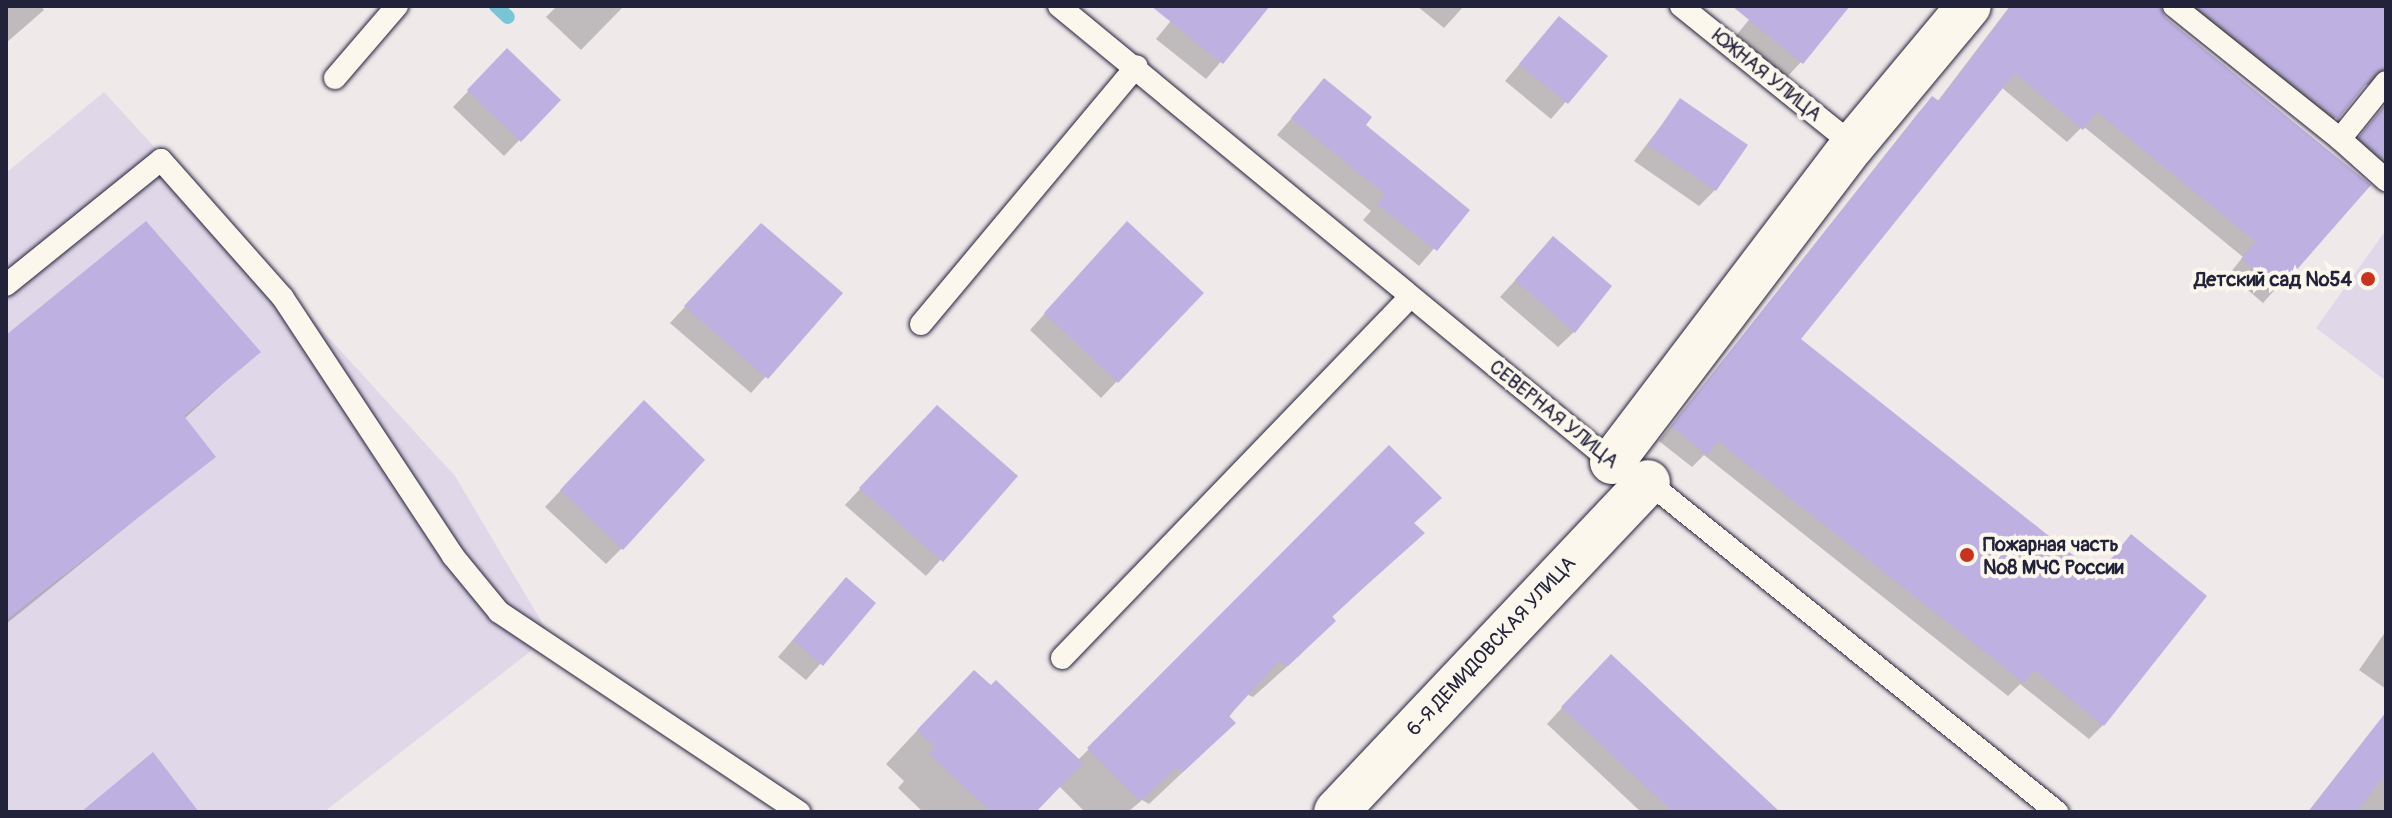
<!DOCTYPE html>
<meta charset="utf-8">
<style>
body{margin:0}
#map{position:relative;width:2392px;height:818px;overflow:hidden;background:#efe9ea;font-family:Pangolin,sans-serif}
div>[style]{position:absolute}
.built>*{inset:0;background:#e0d8e8}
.shadow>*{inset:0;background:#0003}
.stream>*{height:14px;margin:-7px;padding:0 7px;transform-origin:7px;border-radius:7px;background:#78c5d6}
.building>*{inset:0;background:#beb1e2}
.roads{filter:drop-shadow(0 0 2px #22223b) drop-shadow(0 0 2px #22223b)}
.service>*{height:22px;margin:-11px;padding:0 11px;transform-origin:11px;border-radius:11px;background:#fbf7ec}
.minor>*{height:44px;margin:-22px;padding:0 22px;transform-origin:22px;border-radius:22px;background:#fbf7ec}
.dots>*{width:22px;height:22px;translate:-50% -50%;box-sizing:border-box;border:4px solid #fbf7ec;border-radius:50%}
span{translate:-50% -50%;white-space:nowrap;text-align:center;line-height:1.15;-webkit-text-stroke:8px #fbf7ec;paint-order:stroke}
.street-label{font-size:20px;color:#22223b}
.poi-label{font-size:20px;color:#22223b;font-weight:700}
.right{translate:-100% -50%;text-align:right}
.left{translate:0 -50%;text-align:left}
.frame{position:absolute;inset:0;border:8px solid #22223b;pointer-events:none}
</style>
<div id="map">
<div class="built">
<i style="clip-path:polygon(104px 92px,455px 476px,550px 636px,324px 812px,6px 812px,6px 173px)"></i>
<i style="clip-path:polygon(2386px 230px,2386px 381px,2316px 328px)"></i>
</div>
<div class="shadow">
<i style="clip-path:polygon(6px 6px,41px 6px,44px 10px,6px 43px)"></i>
<i style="clip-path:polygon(557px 6px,624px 6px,581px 50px,546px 17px)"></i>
<i style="clip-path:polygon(1183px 6px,1248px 6px,1260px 16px,1206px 79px,1156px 39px)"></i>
<i style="clip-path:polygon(1417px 6px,1464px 6px,1444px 28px)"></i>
<i style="clip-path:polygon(1760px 6px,1833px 6px,1801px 62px,1786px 78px,1735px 37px)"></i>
<i style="clip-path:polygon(2010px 6px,2386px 6px,2386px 181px,2347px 152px,2384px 106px,2381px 84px,2363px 85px,2323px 132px,2169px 8px,2159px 7px,2164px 18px,2368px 185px,2263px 303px,2229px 274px,2243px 257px,2083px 126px,2067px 142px,2001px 87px,1798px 339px,2097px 576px,2131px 537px,2103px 725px,2089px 739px,2020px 684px,2008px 696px,1704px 455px,1692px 467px,1659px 441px,1919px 112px,1932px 99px,1937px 102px)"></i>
<i style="clip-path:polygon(1559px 18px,1605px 56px,1551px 119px,1505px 81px)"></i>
<i style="clip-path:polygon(507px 51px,558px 100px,504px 156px,453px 107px)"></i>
<i style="clip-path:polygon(1324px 81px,1363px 126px,1467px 210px,1419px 266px,1363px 220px,1371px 211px,1277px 135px)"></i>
<i style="clip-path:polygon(1680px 101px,1715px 190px,1699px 206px,1634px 161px)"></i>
<i style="clip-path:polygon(1112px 239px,1201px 293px,1101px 398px,1030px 330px)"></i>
<i style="clip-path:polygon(746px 241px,840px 293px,751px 393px,670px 323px)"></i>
<i style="clip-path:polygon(1538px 255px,1574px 332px,1558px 347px,1500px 297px)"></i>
<i style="clip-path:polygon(6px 338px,258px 352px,184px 419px,213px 457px,6px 624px)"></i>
<i style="clip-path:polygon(628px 419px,622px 548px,606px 564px,545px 507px)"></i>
<i style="clip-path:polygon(921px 424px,1015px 476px,926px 576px,845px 505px)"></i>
<i style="clip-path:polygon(1389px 447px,1439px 498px,1413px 524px,1422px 533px,1331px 618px,1301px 654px,1253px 697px,1246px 694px,1200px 756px,1149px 804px,1142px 800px,1128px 812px,1085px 812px,1059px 786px,1034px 812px,923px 812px,898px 788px,904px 781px,886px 764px,941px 705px,1078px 760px)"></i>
<i style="clip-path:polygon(831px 595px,874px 603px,806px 680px,778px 657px)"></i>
<i style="clip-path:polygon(2386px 631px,2386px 689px,2359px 670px)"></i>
<i style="clip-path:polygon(1595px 672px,1753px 812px,1641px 812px,1547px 724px)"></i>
<i style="clip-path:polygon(2386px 713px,2386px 812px,2308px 812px)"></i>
</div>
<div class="stream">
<i style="left:496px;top:6px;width:16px;rotate:43deg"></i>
</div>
<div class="building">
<i style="clip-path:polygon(1151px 6px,1270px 6px,1223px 64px)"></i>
<i style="clip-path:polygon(1732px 6px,1850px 6px,1803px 64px)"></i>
<i style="clip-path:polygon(2011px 6px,2160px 6px,2165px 17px,2371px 185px,2279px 290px,2241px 259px,2256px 242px,2097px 112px,2083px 130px,2015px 73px,1801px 339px,2098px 575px,2131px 534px,2207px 596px,2104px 726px,2034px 670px,2024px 683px,1718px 441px,1707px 455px,1671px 426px,1932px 96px,1939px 101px)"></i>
<i style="clip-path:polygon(2196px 6px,2386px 6px,2386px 68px,2375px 73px,2338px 119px)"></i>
<i style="clip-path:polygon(1559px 16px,1608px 56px,1568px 104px,1519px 64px)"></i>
<i style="clip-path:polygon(507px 48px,561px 100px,521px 142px,467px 90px)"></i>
<i style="clip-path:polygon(1324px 78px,1372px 117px,1366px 125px,1470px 210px,1437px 251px,1377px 204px,1385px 194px,1291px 118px)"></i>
<i style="clip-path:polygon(1680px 98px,1748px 145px,1716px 191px,1648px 145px)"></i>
<i style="clip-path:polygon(2386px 104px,2386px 161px,2359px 137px)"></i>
<i style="clip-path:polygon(146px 221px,261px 352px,184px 416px,216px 457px,6px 620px,6px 335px)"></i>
<i style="clip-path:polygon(1127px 221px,1204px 293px,1118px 383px,1044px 313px)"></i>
<i style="clip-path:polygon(761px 223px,843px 293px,768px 379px,684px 306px)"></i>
<i style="clip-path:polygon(1553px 236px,1612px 286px,1575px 333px,1515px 280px)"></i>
<i style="clip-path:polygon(644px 400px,705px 460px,623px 550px,560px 490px)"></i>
<i style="clip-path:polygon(937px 405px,1018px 476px,943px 562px,859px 488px)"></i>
<i style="clip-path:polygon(1389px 445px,1442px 498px,1414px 523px,1425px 533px,1332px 616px,1336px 621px,1288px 666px,1279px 661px,1229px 716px,1236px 723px,1183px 772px,1176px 768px,1140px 801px,1087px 748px)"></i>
<i style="clip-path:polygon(846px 577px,876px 603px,823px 666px,793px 640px)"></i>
<i style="clip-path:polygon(1611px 654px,1780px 812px,1673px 812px,1561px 707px)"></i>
<i style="clip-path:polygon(974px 670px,991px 685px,996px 680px,1083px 763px,1036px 812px,991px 812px,929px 754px,935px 747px,917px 730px)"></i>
<i style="clip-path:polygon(2386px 712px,2386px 773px,2357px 812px,2308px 812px)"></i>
<i style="clip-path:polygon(153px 752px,199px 812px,81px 812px)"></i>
</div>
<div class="roads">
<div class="service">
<i style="left:1059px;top:6px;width:717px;rotate:39.51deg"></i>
<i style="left:1612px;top:462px;width:41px;rotate:29.1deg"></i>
<i style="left:1648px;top:482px;width:526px;rotate:38.9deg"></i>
<i style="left:1681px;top:6px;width:221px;rotate:38.9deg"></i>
<i style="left:2174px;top:6px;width:213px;rotate:38.7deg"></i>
<i style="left:2340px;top:139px;width:73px;rotate:-51.1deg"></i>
<i style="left:335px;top:78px;width:95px;rotate:-49.3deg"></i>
<i style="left:2340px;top:139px;width:62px;rotate:41.7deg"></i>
<i style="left:6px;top:285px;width:199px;rotate:-38.9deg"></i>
<i style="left:161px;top:160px;width:184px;rotate:48.5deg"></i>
<i style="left:283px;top:298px;width:309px;rotate:56.6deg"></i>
<i style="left:453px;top:556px;width:72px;rotate:50.6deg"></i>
<i style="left:499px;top:612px;width:361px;rotate:33.7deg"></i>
<i style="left:921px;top:324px;width:336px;rotate:-50.1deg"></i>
<i style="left:1062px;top:658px;width:501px;rotate:-46.05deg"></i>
</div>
<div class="minor">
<i style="left:1612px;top:462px;width:398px;rotate:-52.8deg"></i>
<i style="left:1853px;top:145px;width:181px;rotate:-50.2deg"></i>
<i style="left:1336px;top:812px;width:454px;rotate:-46.6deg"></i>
</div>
</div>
<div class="dots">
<i style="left:2368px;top:279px;background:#c8321e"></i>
<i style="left:1967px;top:555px;background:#c8321e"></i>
</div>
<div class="street-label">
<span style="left:1767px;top:75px;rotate:39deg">ЮЖНАЯ УЛИЦА</span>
<span style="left:1554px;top:414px;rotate:39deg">СЕВЕРНАЯ УЛИЦА</span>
<span style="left:1491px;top:646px;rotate:-47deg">6-Я ДЕМИДОВСКАЯ УЛИЦА</span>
</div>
<div class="poi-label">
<span class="right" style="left:2352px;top:279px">Детский сад №54</span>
<span class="left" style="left:1983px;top:556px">Пожарная часть<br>№8 МЧС России</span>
</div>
<div class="frame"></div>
</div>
